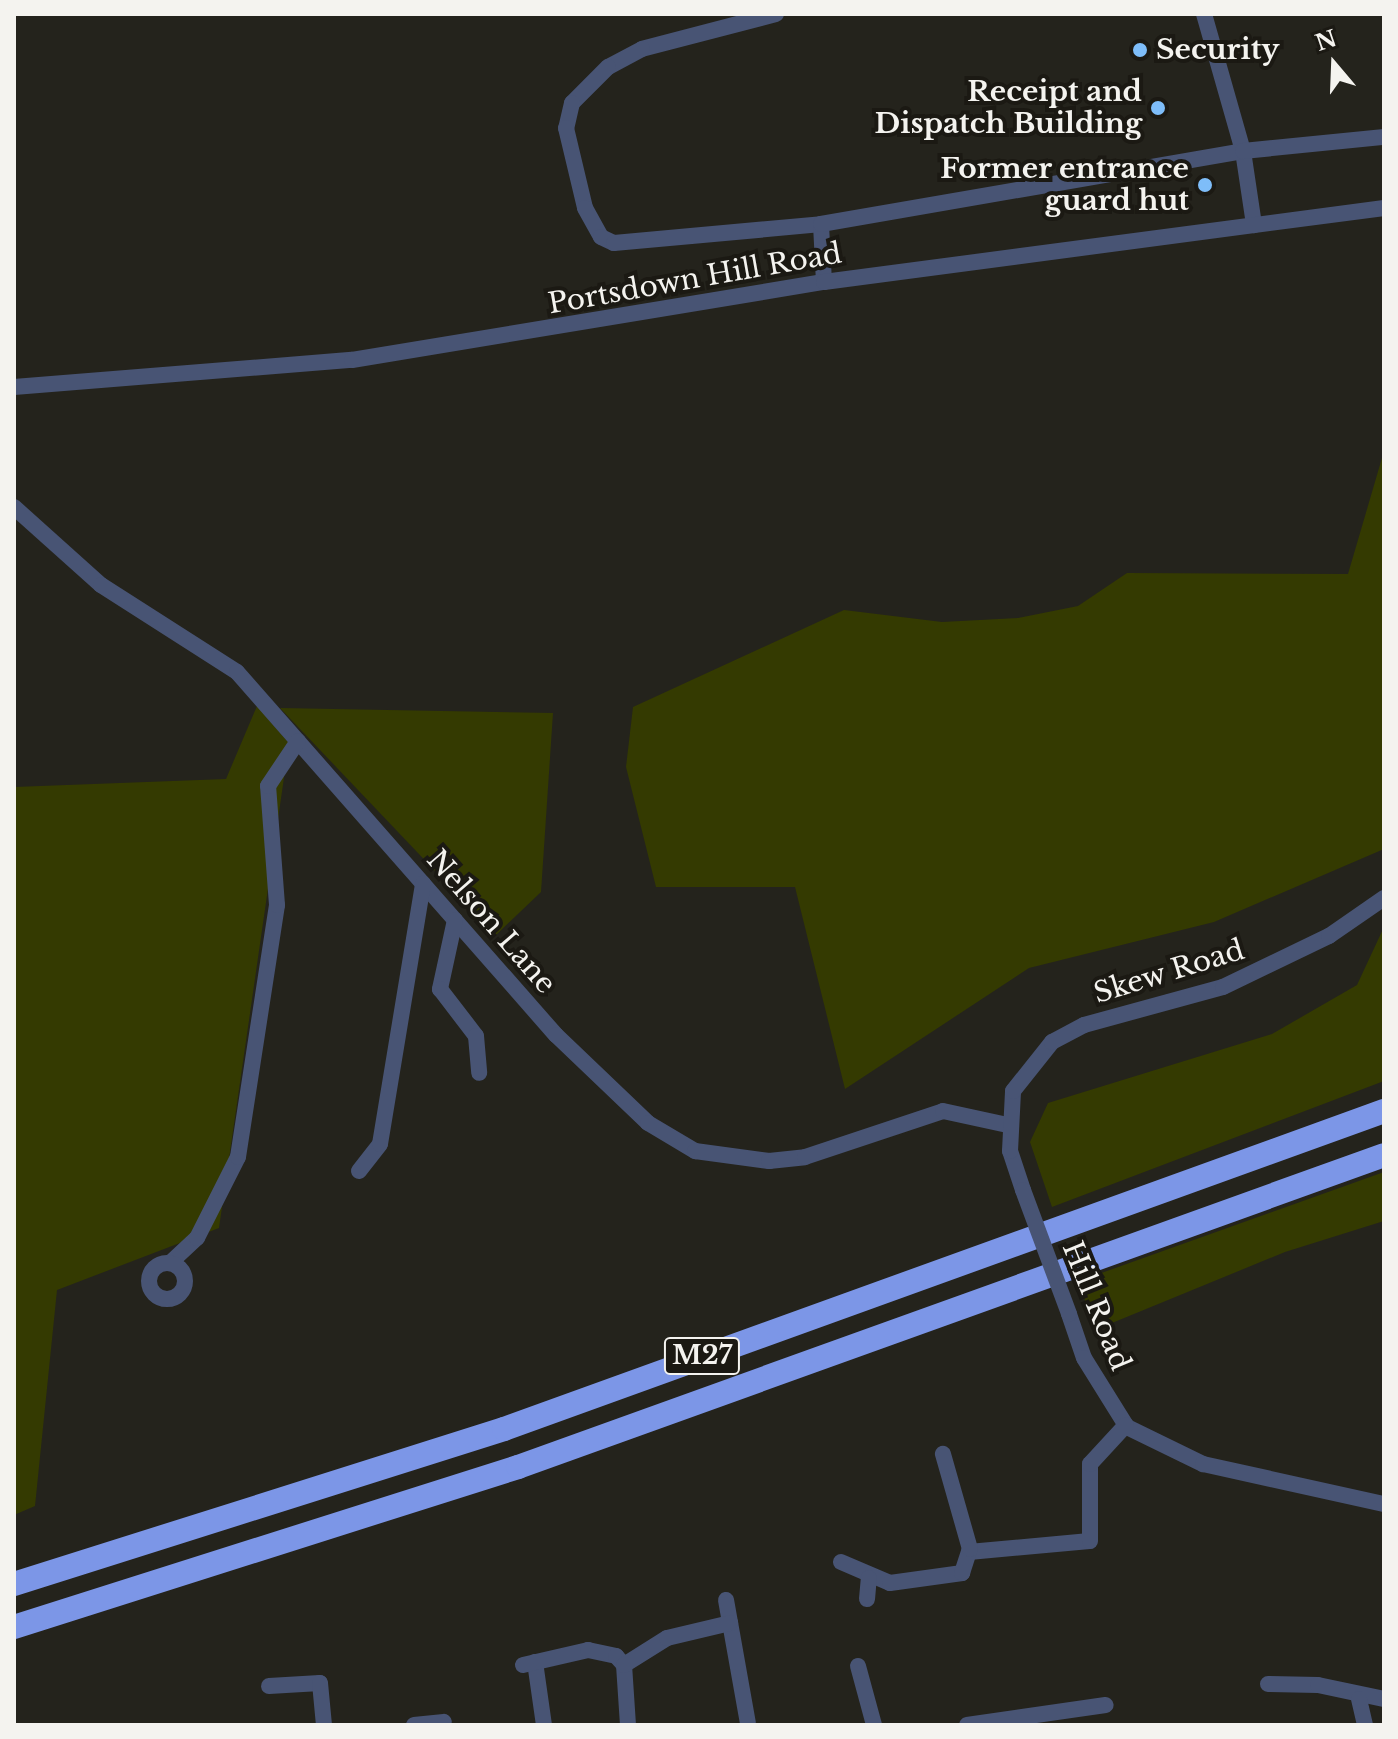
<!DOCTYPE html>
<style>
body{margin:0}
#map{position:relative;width:1398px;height:1739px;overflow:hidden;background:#24231c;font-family:"Libre Baskerville",serif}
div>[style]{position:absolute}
.green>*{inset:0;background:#343a01}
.minor>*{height:16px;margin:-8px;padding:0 8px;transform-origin:8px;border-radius:8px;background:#485474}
.minor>.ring{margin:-8px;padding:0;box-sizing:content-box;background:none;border:16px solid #485474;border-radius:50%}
.highway>*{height:24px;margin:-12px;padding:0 12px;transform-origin:12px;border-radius:12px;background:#7c96e7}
.minor-bridge>*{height:16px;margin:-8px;padding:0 8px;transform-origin:8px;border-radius:8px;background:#485474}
.dots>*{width:22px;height:22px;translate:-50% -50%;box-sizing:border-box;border:4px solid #1b1913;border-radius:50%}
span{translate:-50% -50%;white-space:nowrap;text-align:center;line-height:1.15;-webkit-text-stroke:8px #1b1913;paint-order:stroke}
.shield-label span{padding:2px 6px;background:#1b1913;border:2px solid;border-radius:6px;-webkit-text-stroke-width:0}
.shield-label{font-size:26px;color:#f4f3ef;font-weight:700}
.poi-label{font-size:28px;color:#f4f3ef;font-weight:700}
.left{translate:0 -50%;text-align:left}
.right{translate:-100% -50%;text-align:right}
.street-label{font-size:28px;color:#f4f3ef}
.frame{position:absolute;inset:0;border:16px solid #f4f3ef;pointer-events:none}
.north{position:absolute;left:1294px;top:24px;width:80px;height:80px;-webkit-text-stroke:6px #1b1913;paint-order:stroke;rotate:341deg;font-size:22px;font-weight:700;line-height:32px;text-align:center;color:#f4f3ef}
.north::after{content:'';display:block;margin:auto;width:28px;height:36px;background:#f4f3ef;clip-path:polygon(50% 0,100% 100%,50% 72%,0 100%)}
</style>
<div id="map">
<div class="green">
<i style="clip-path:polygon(1384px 451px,1384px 849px,1214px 922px,1029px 968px,845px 1089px,795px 887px,656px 887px,626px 767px,633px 707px,844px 610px,942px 622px,1018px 618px,1078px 606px,1127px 573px,1348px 574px)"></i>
<i style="clip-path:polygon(257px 706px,289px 743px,219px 1228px,57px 1290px,35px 1506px,14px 1515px,14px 787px,226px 779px)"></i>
<i style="clip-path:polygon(280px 708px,553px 713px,541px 892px,496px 935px)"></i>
<i style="clip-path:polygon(1384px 927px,1384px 1081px,1052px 1207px,1030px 1142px,1048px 1103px,1272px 1034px,1357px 985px)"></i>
<i style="clip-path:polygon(1384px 1172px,1384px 1221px,1285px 1252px,1112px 1323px,1090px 1317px,1079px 1281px)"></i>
</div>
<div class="minor">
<i style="left:776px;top:14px;width:138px;rotate:165.4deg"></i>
<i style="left:642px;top:49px;width:38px;rotate:152deg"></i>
<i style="left:608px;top:67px;width:51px;rotate:135deg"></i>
<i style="left:572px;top:103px;width:26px;rotate:103deg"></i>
<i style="left:566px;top:128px;width:82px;rotate:76.6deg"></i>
<i style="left:585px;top:208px;width:33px;rotate:61deg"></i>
<i style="left:601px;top:237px;width:14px;rotate:25deg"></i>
<i style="left:614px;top:243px;width:208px;rotate:-5.2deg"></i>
<i style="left:1204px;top:14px;width:142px;rotate:74.1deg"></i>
<i style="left:1243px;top:151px;width:75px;rotate:81.5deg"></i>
<i style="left:824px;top:282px;width:58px;rotate:-93deg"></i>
<i style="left:821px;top:224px;width:428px;rotate:-9.8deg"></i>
<i style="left:1243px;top:151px;width:142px;rotate:-5.7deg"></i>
<i style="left:14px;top:387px;width:339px;rotate:-4.6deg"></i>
<i style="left:352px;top:360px;width:478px;rotate:-9.4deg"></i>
<i style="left:824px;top:282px;width:565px;rotate:-7.53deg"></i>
<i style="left:14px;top:507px;width:117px;rotate:41.9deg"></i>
<i style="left:101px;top:585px;width:161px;rotate:32.6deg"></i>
<i style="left:237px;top:672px;width:483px;rotate:48.7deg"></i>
<i style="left:556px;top:1035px;width:127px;rotate:43.7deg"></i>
<i style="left:648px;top:1123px;width:55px;rotate:30.8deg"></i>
<i style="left:695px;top:1151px;width:75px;rotate:7.7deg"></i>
<i style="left:769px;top:1161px;width:36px;rotate:-6deg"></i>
<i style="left:805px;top:1157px;width:145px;rotate:-18.4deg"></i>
<i style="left:943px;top:1111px;width:66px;rotate:12.2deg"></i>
<i style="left:455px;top:920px;width:71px;rotate:102.3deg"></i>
<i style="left:440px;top:989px;width:59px;rotate:52.5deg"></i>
<i style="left:476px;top:1036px;width:37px;rotate:85deg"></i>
<i style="left:359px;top:1171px;width:34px;rotate:-52deg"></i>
<i style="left:380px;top:1144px;width:264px;rotate:-80.6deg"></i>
<i style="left:1023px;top:1190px;width:41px;rotate:-108.4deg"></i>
<i style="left:1010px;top:1151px;width:60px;rotate:-87.1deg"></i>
<i style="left:1013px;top:1091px;width:63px;rotate:-51.5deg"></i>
<i style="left:1052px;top:1042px;width:36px;rotate:-28deg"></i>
<i style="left:1084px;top:1025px;width:144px;rotate:-15.3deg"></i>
<i style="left:1223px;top:987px;width:118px;rotate:-25.7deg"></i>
<i style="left:1329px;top:936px;width:67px;rotate:-34.6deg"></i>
<i style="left:170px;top:1263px;width:37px;rotate:-43deg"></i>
<i style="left:197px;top:1238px;width:91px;rotate:-63.2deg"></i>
<i style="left:238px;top:1157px;width:255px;rotate:-81.2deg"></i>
<i style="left:277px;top:905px;width:119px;rotate:-94.3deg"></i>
<i style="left:268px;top:786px;width:54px;rotate:-56.3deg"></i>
<i class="ring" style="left:149px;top:1263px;width:20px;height:20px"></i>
<i style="left:1069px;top:1314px;width:46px;rotate:71.2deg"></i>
<i style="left:1084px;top:1358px;width:81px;rotate:58.1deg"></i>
<i style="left:1127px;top:1427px;width:85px;rotate:26deg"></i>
<i style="left:1203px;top:1464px;width:185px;rotate:12.5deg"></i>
<i style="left:969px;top:1552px;width:121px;rotate:-5.2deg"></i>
<i style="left:1090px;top:1541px;width:77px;rotate:-90deg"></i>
<i style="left:1090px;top:1464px;width:53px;rotate:-47.3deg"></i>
<i style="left:841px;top:1562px;width:53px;rotate:23.2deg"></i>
<i style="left:890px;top:1583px;width:73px;rotate:-7.9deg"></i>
<i style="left:962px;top:1573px;width:25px;rotate:-72deg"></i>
<i style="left:970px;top:1549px;width:99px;rotate:-105.9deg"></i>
<i style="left:867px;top:1599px;width:21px;rotate:-85deg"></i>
<i style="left:726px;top:1600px;width:125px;rotate:79.9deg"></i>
<i style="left:535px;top:1662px;width:64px;rotate:81.9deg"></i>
<i style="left:523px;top:1665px;width:67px;rotate:-13deg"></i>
<i style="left:588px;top:1650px;width:29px;rotate:12deg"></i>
<i style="left:616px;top:1656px;width:12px;rotate:48deg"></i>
<i style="left:858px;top:1666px;width:61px;rotate:74.8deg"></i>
<i style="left:1268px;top:1684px;width:50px;rotate:1.1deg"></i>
<i style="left:1318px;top:1685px;width:67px;rotate:12deg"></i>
<i style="left:269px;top:1686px;width:51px;rotate:-3.4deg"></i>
<i style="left:320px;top:1683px;width:42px;rotate:84.6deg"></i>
<i style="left:1359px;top:1699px;width:27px;rotate:77deg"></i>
<i style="left:414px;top:1725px;width:30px;rotate:-6deg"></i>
<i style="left:628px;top:1725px;width:60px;rotate:-93.8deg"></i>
<i style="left:624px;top:1665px;width:51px;rotate:-32.1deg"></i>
<i style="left:667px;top:1638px;width:65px;rotate:-13.4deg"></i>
<i style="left:967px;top:1725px;width:140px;rotate:-8.2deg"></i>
</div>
<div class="highway">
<i style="left:14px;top:1584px;width:514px;rotate:-17.55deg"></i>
<i style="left:504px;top:1429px;width:936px;rotate:-19.87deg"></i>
<i style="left:14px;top:1627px;width:529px;rotate:-17.61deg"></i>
<i style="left:518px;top:1467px;width:920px;rotate:-19.81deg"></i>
</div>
<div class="minor-bridge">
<i style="left:1023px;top:1190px;width:132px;rotate:69.6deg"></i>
</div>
<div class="dots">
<i style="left:1140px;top:50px;background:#7ebdf9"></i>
<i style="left:1158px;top:108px;background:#7ebdf9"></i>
<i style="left:1205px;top:185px;background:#7ebdf9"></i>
</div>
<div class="shield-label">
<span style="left:702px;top:1356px">M27</span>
</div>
<div class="poi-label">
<span class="left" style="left:1156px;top:50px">Security</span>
<span class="right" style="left:1142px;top:108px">Receipt and<br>Dispatch Building</span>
<span class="right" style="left:1189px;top:185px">Former entrance<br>guard hut</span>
</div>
<div class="street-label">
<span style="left:695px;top:279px;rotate:-10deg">Portsdown Hill Road</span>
<span style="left:491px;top:922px;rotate:49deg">Nelson Lane</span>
<span style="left:1169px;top:972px;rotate:-17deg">Skew Road</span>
<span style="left:1096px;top:1306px;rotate:68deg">Hill Road</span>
</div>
<div class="frame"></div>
<div class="north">N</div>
</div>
